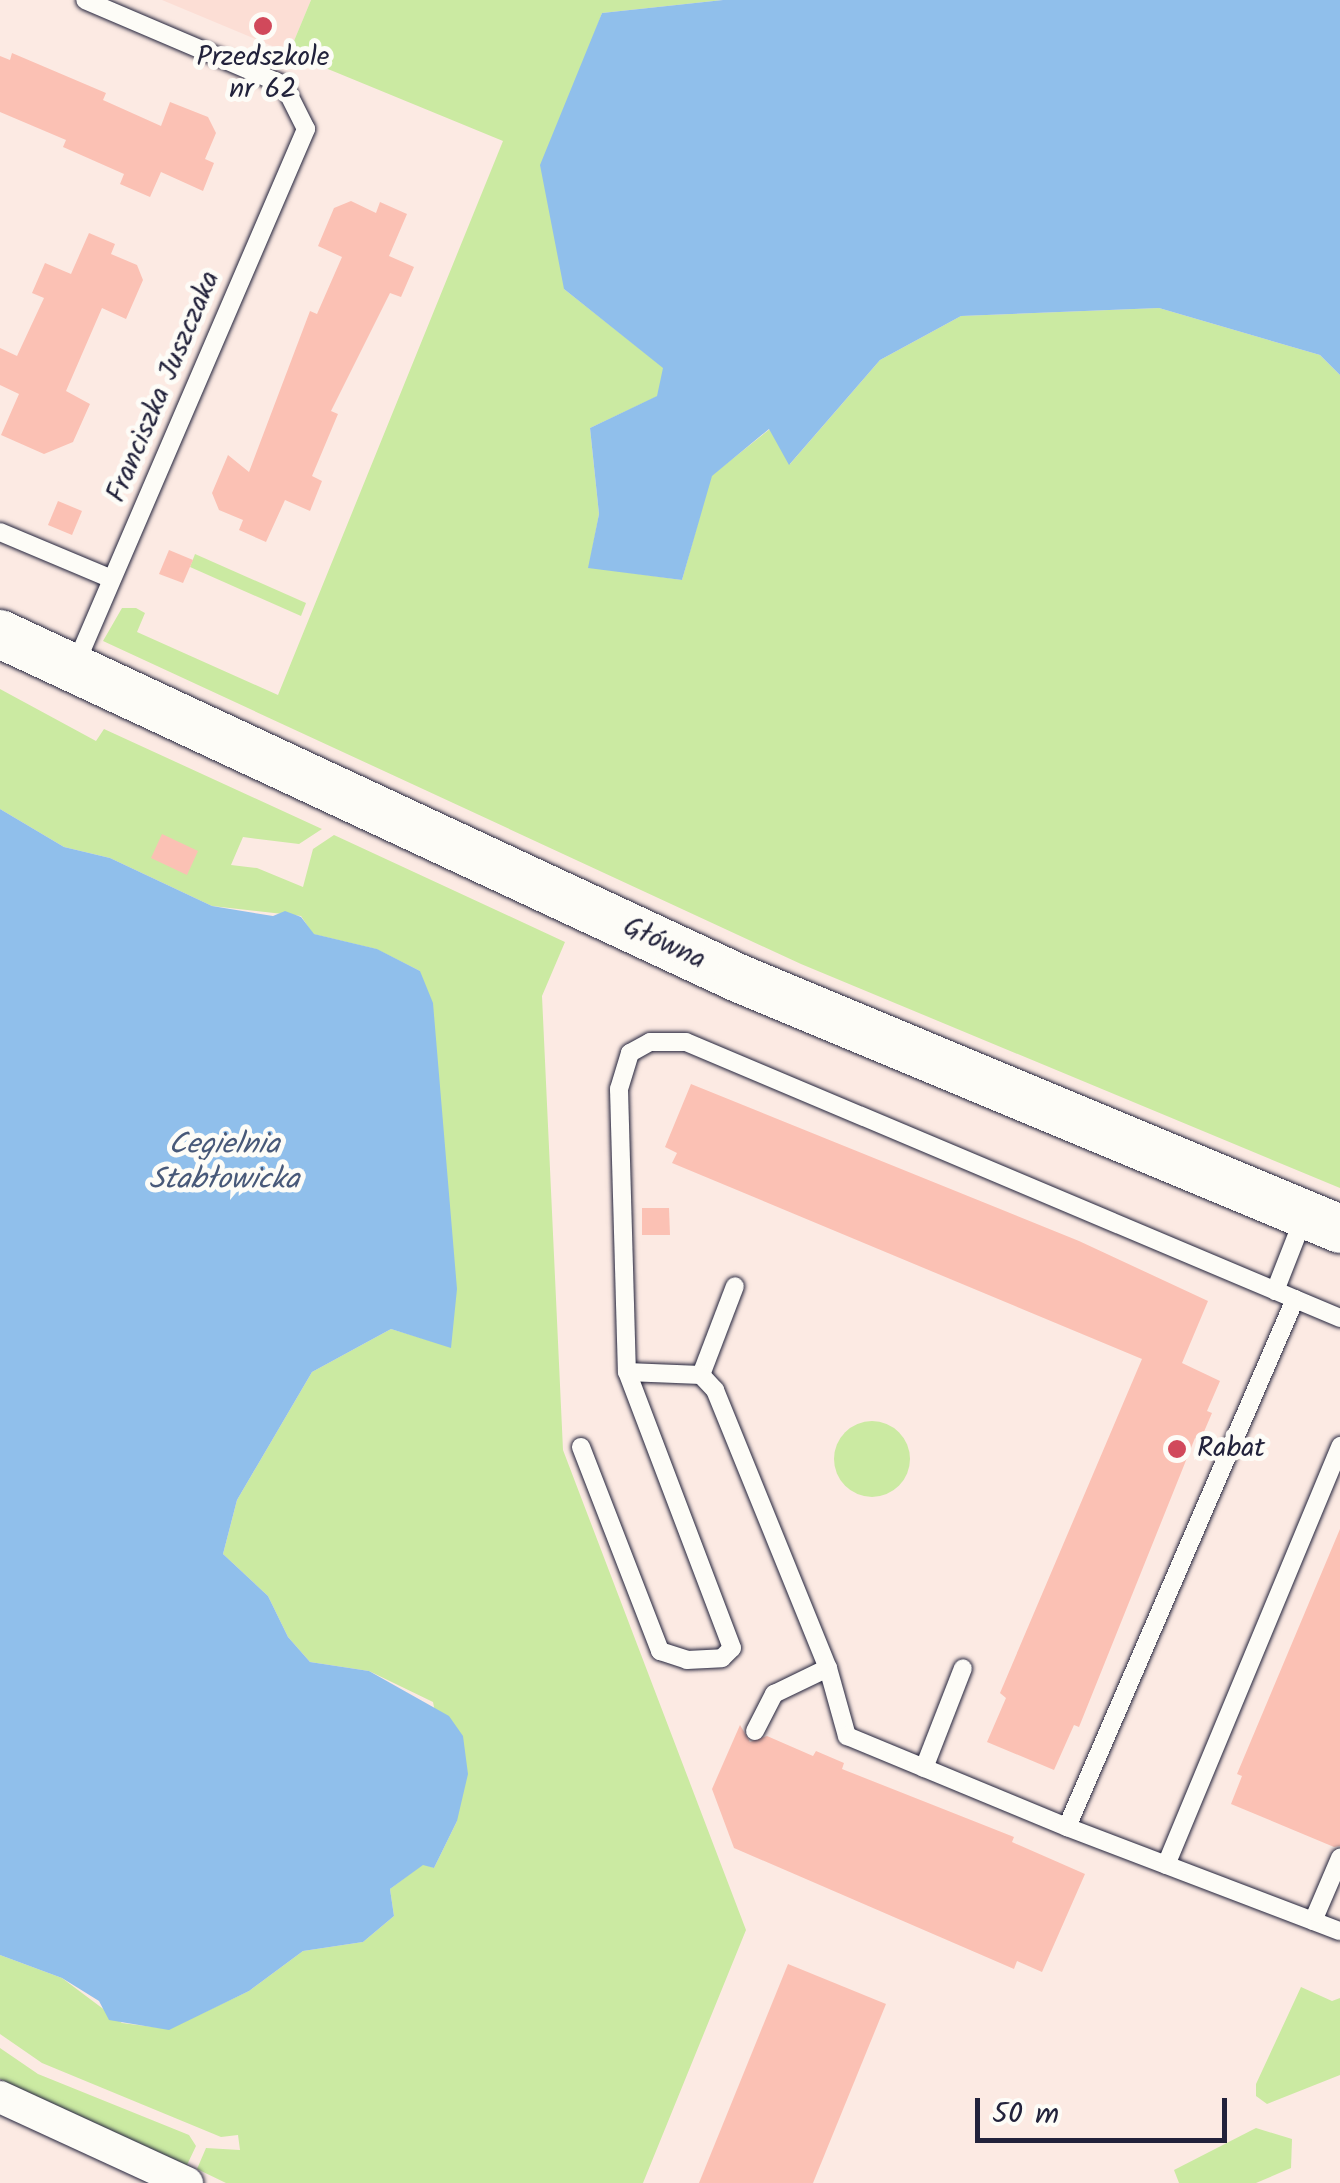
<!DOCTYPE html>
<meta charset="utf-8">
<style>
body{margin:0}
#map{position:relative;width:1340px;height:2183px;overflow:hidden;background:#fceae3;font-family:Kalam,sans-serif}
div>[style]{position:absolute}
.built>*{inset:0;background:#fcded5}
.green>*{inset:0;background:#cbeaa2}
.round{border-radius:50%}
.water>*{inset:0;background:#90bfeb}
.building>*{inset:0;background:#fbc1b4}
.roads{filter:drop-shadow(0 0 2px #22223b) drop-shadow(0 0 2px #22223b)}
.lane>*{height:18px;margin:-9px;padding:0 9px;transform-origin:9px;border-radius:9px;background:#fdfcf7}
.street>*{height:32px;margin:-16px;padding:0 16px;transform-origin:16px;border-radius:16px;background:#fdfcf7}
.secondary>*{height:48px;margin:-24px;padding:0 24px;transform-origin:24px;border-radius:24px;background:#fdfcf7}
.dots>*{width:28px;height:28px;translate:-50% -50%;box-sizing:border-box;border:5px solid #fdfcf7;border-radius:50%}
span{translate:-50% -50%;white-space:nowrap;text-align:center;line-height:1.15;-webkit-text-stroke:10px #fdfcf7;paint-order:stroke}
.poi-label{font-size:28px;color:#22223b}
.left{translate:0 -50%;text-align:left}
.street-label{font-size:28px;color:#22223b}
.water-label{font-size:30px;color:#485979;font-style:italic}
.scale{position:absolute;left:975px;top:2098px;width:252px;height:45px;box-sizing:border-box;border:5px solid #22223b;border-top:0;padding-left:12px;font-size:30px;line-height:35px;white-space:nowrap;color:#22223b;-webkit-text-stroke:8px #fdfcf7;paint-order:stroke}
</style>
<div id="map">
<div class="built">
<i style="clip-path:polygon(162px 0,311px 0,289px 53px)"></i>
</div>
<div class="green">
<i style="clip-path:polygon(311px 0,723px 0,602px 13px,586px 57px,564px 289px,664px 368px,658px 396px,590px 428px,599px 514px,589px 567px,682px 580px,711px 476px,770px 429px,790px 464px,880px 360px,961px 316px,1159px 308px,1320px 355px,1340px 375px,1340px 1188px,801px 964px,103px 641px,122px 608px,136px 608px,145px 613px,137px 632px,278px 695px,503px 141px,289px 53px)"></i>
<i style="clip-path:polygon(195px 554px,306px 603px,301px 616px,190px 567px)"></i>
<i style="clip-path:polygon(0 689px,96px 741px,104px 729px,322px 829px,299px 844px,243px 837px,231px 865px,257px 868px,303px 887px,313px 849px,334px 835px,565px 942px,542px 996px,563px 1450px,746px 1930px,643px 2183px,226px 2183px,197px 2169px,206px 2148px,240px 2150px,238px 2135px,221px 2137px,42px 2063px,0 2034px,0 1955px,62px 1978px,122px 2023px,169px 2029px,249px 1991px,303px 1951px,363px 1942px,394px 1916px,390px 1889px,423px 1864px,434px 1868px,457px 1821px,433px 1702px,369px 1671px,310px 1662px,288px 1637px,268px 1596px,223px 1554px,237px 1500px,312px 1372px,391px 1329px,451px 1347px,420px 971px,376px 949px,313px 934px,301px 916px,212px 906px,110px 858px,64px 847px,0 809px)"></i>
<i class="round" style="left:834px;top:1421px;width:76px;height:76px"></i>
<i style="clip-path:polygon(1301px 1987px,1332px 2001px,1340px 1998px,1340px 2075px,1267px 2104px,1256px 2096px,1256px 2084px)"></i>
<i style="clip-path:polygon(0 2048px,38px 2074px,189px 2135px,196px 2146px,187px 2165px,0 2079px)"></i>
<i style="clip-path:polygon(1256px 2128px,1292px 2139px,1291px 2168px,1256px 2183px,1179px 2183px,1174px 2170px)"></i>
</div>
<div class="water">
<i style="clip-path:polygon(723px 0,1340px 0,1340px 375px,1320px 355px,1159px 308px,961px 316px,880px 360px,789px 465px,769px 429px,712px 476px,682px 580px,588px 568px,599px 514px,590px 428px,657px 396px,663px 368px,564px 289px,540px 165px,602px 13px)"></i>
<i style="clip-path:polygon(0 809px,64px 847px,110px 858px,212px 906px,273px 916px,285px 911px,301px 917px,314px 934px,377px 949px,420px 971px,433px 1003px,457px 1289px,451px 1348px,391px 1329px,312px 1372px,237px 1500px,223px 1554px,268px 1596px,288px 1637px,310px 1662px,369px 1671px,449px 1716px,463px 1736px,468px 1774px,457px 1821px,434px 1868px,423px 1865px,390px 1889px,394px 1916px,363px 1942px,303px 1951px,249px 1991px,169px 2030px,109px 2020px,99px 2001px,62px 1978px,0 1955px)"></i>
</div>
<div class="building">
<i style="clip-path:polygon(12px 53px,106px 93px,103px 100px,161px 126px,170px 102px,208px 117px,216px 133px,205px 159px,214px 163px,203px 191px,161px 172px,150px 197px,120px 184px,124px 174px,63px 147px,66px 140px,0 112px,0 56px,10px 60px)"></i>
<i style="clip-path:polygon(351px 201px,376px 213px,380px 202px,407px 214px,389px 256px,414px 267px,401px 297px,390px 293px,331px 411px,338px 414px,312px 476px,322px 481px,310px 511px,285px 500px,266px 542px,239px 530px,243px 520px,219px 510px,212px 493px,228px 455px,249px 472px,310px 311px,317px 314px,342px 257px,318px 246px,334px 208px)"></i>
<i style="clip-path:polygon(89px 233px,115px 244px,111px 254px,137px 265px,143px 280px,126px 319px,102px 308px,66px 391px,90px 404px,73px 442px,44px 454px,1px 435px,19px 394px,0 385px,0 348px,17px 356px,44px 298px,32px 293px,45px 263px,71px 274px)"></i>
<i style="clip-path:polygon(58px 501px,82px 511px,72px 535px,48px 525px)"></i>
<i style="clip-path:polygon(169px 550px,193px 560px,183px 583px,159px 574px)"></i>
<i style="clip-path:polygon(162px 834px,198px 851px,187px 875px,151px 858px)"></i>
<i style="clip-path:polygon(691px 1084px,1079px 1241px,1208px 1301px,1182px 1363px,1220px 1381px,1207px 1411px,1212px 1413px,1200px 1441px,1195px 1438px,1079px 1727px,1074px 1725px,1054px 1770px,987px 1742px,1006px 1698px,1000px 1693px,1142px 1359px,672px 1163px,677px 1153px,665px 1147px)"></i>
<i style="clip-path:polygon(642px 1208px,669px 1208px,670px 1235px,642px 1235px)"></i>
<i style="clip-path:polygon(1340px 1529px,1340px 1846px,1334px 1847px,1231px 1804px,1242px 1776px,1237px 1774px)"></i>
<i style="clip-path:polygon(740px 1725px,750px 1742px,767px 1736px,813px 1756px,816px 1751px,844px 1763px,842px 1769px,1014px 1837px,1012px 1842px,1085px 1874px,1042px 1972px,1017px 1961px,1014px 1969px,734px 1848px,712px 1789px)"></i>
<i style="clip-path:polygon(788px 1964px,886px 2004px,813px 2183px,699px 2183px)"></i>
</div>
<div class="roads">
<div class="lane">
<i style="left:0;top:532px;width:121px;rotate:22.8deg"></i>
<i style="left:74px;top:668px;width:587px;rotate:-66.71deg"></i>
<i style="left:306px;top:129px;width:49px;rotate:-116.6deg"></i>
<i style="left:284px;top:85px;width:216px;rotate:-156.9deg"></i>
<i style="left:1275px;top:1291px;width:79px;rotate:-68.6deg"></i>
<i style="left:1295px;top:1299px;width:49px;rotate:22.9deg"></i>
<i style="left:701px;top:1375px;width:95px;rotate:-69.1deg"></i>
<i style="left:581px;top:1447px;width:219px;rotate:68.8deg"></i>
<i style="left:660px;top:1651px;width:28px;rotate:18deg"></i>
<i style="left:687px;top:1660px;width:35px;rotate:-3deg"></i>
<i style="left:722px;top:1658px;width:14px;rotate:-45deg"></i>
<i style="left:732px;top:1648px;width:295px;rotate:-110.8deg"></i>
<i style="left:755px;top:1731px;width:42px;rotate:-62.8deg"></i>
<i style="left:774px;top:1694px;width:60px;rotate:-25.7deg"></i>
<i style="left:924px;top:1768px;width:107px;rotate:-68.7deg"></i>
<i style="left:1067px;top:1827px;width:575px;rotate:-66.64deg"></i>
<i style="left:1295px;top:1299px;width:661px;rotate:-157.12deg"></i>
<i style="left:686px;top:1042px;width:36px;rotate:180deg"></i>
<i style="left:650px;top:1042px;width:23px;rotate:151deg"></i>
<i style="left:630px;top:1053px;width:38px;rotate:107deg"></i>
<i style="left:619px;top:1089px;width:283px;rotate:88.4deg"></i>
<i style="left:627px;top:1372px;width:74px;rotate:2.3deg"></i>
<i style="left:701px;top:1375px;width:21px;rotate:47deg"></i>
<i style="left:715px;top:1390px;width:300px;rotate:67.9deg"></i>
<i style="left:828px;top:1668px;width:71px;rotate:74.4deg"></i>
<i style="left:847px;top:1736px;width:238px;rotate:22.5deg"></i>
<i style="left:1067px;top:1827px;width:292px;rotate:20.9deg"></i>
<i style="left:1166px;top:1865px;width:454px;rotate:-67.4deg"></i>
<i style="left:1313px;top:1921px;width:69px;rotate:-66.8deg"></i>
</div>
<div class="street">
<i style="left:0;top:2097px;width:206px;rotate:24.7deg"></i>
</div>
<div class="secondary">
<i style="left:0;top:634px;width:814px;rotate:24.99deg"></i>
<i style="left:738px;top:978px;width:652px;rotate:22.63deg"></i>
</div>
</div>
<div class="dots">
<i style="left:263px;top:26px;background:#d1495b"></i>
<i style="left:1177px;top:1449px;background:#d1495b"></i>
</div>
<div class="poi-label">
<span style="left:263px;top:74px">Przedszkole<br>nr 62</span>
<span class="left" style="left:1197px;top:1449px">Rabat</span>
</div>
<div class="street-label">
<span style="left:164px;top:387px;rotate:-67deg">Franciszka Juszczaka</span>
<span style="left:664px;top:944px;rotate:25deg">Główna</span>
</div>
<div class="water-label">
<span style="left:224px;top:1162px">Cegielnia<br>Stabłowicka</span>
</div>
<div class="scale">50 m</div>
</div>
